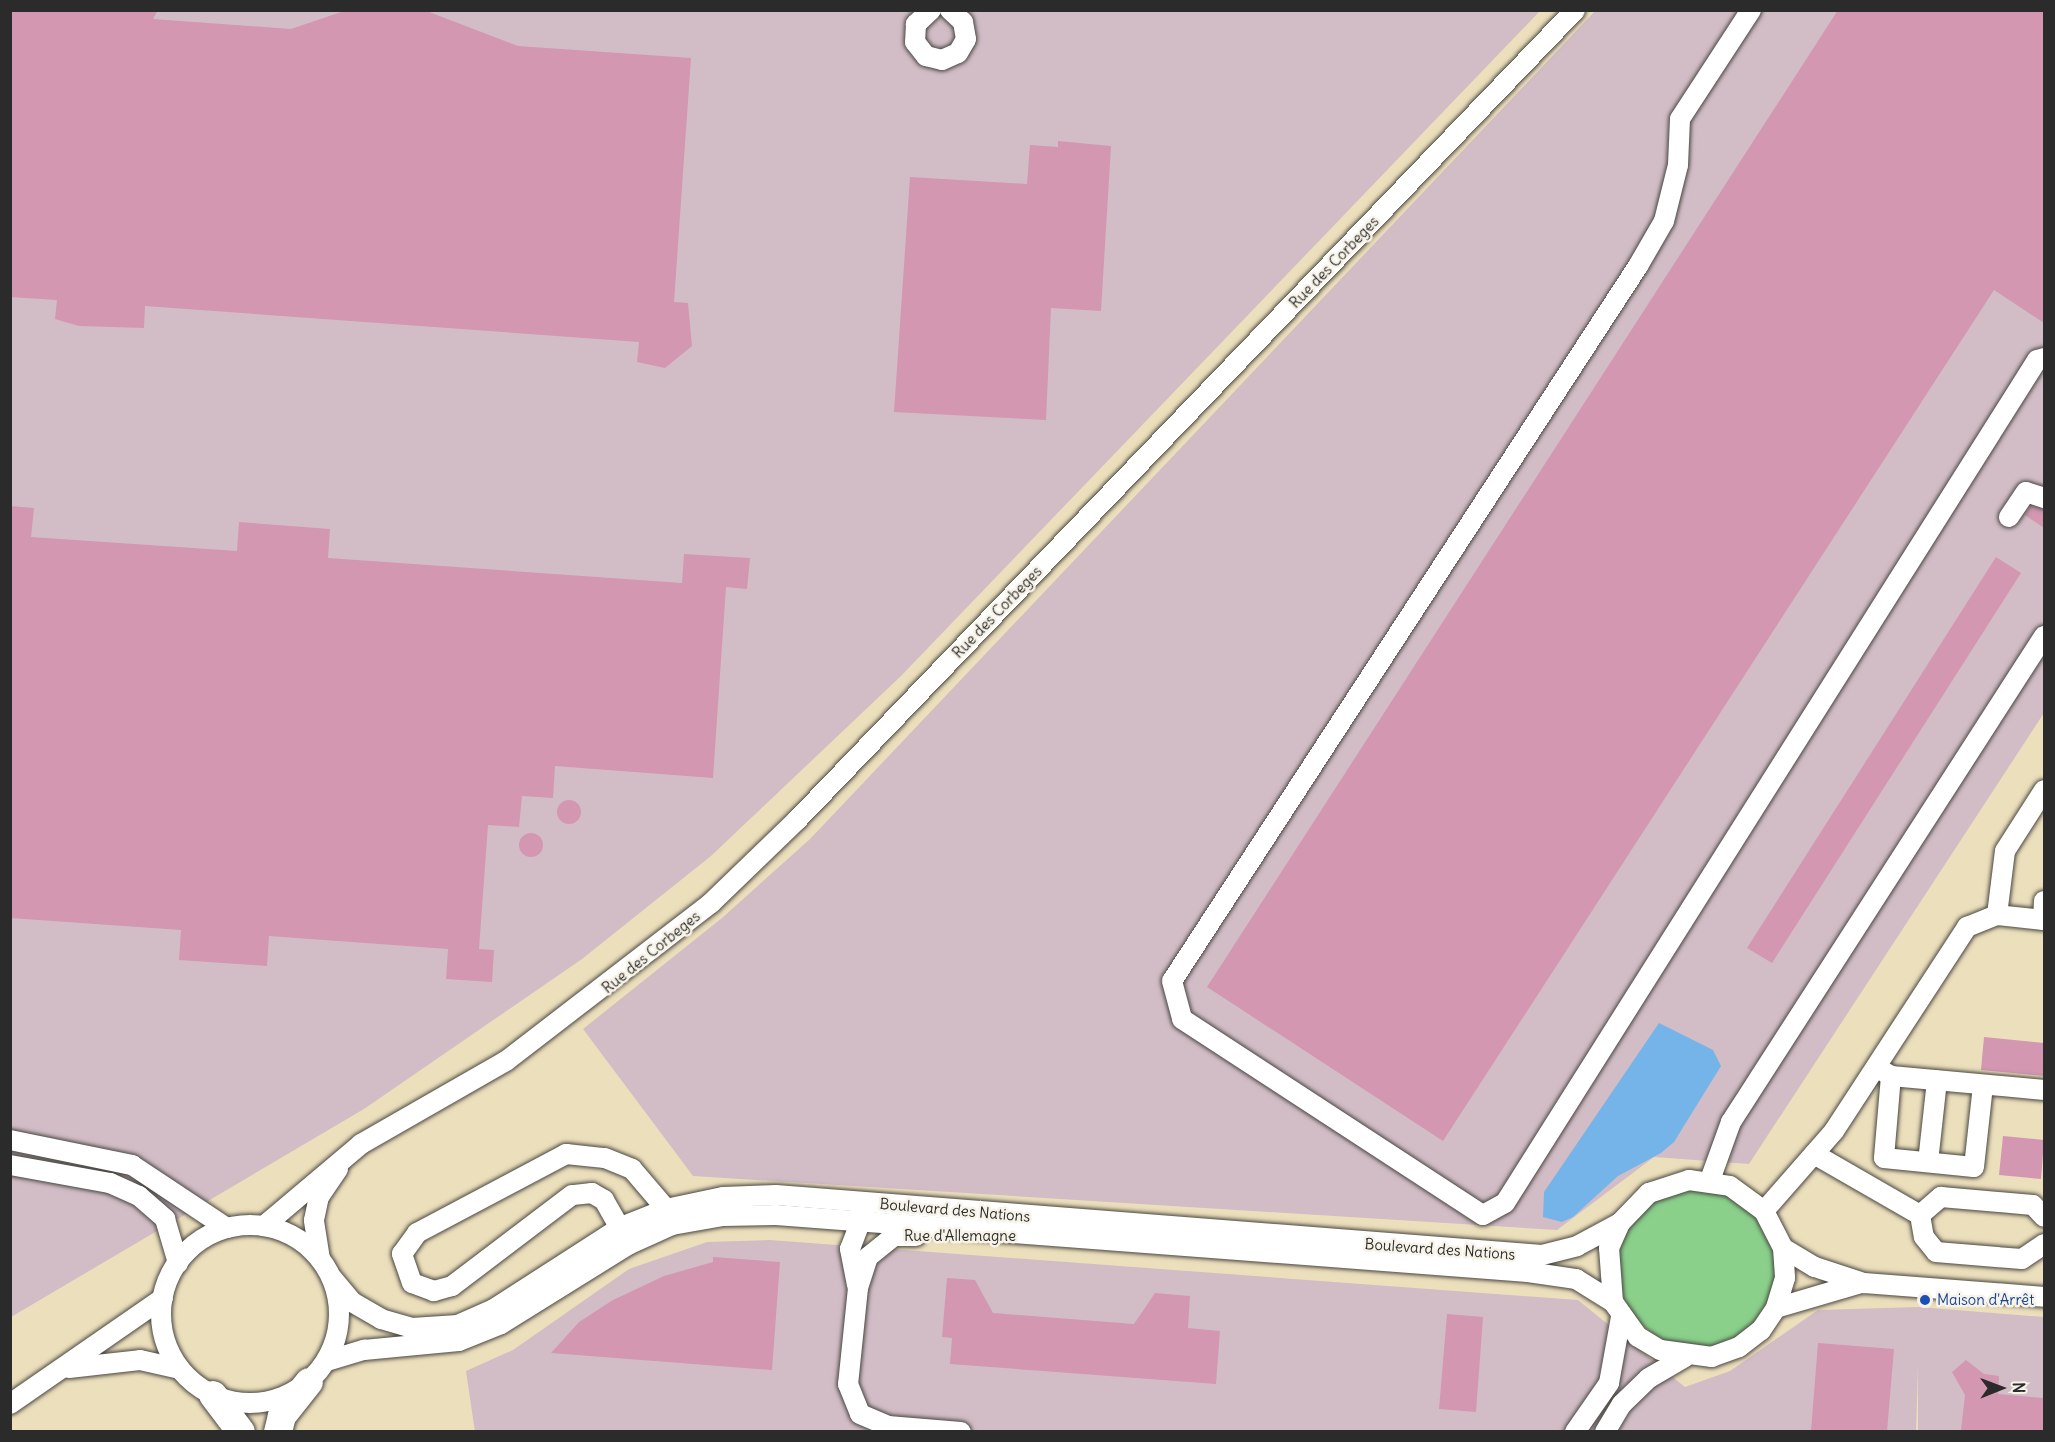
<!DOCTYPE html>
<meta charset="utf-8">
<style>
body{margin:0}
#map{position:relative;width:2055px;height:1442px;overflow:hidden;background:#ecdfbc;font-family:Delius,sans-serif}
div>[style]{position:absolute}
.industrial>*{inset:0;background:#d2bdc6}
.green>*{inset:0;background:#8ad08b}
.round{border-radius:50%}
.water>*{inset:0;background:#75b4e8}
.building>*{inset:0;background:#d397b1}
.roads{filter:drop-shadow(0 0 2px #484641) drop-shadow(0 0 2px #484641)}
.minor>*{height:20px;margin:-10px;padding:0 10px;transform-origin:10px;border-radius:10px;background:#fff}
.minor>.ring{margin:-10px;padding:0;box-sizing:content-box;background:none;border:20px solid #fff;border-radius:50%}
.highway>*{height:28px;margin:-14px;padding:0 14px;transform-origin:14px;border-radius:14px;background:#fff}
.dots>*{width:16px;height:16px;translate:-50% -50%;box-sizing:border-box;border:3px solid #f7f3e8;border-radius:50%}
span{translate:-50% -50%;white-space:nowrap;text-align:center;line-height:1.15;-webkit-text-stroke:5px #f7f3e8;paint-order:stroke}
.street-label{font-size:15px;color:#2b2b2b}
.transit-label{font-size:15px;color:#164399}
.left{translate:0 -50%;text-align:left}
.frame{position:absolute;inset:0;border:12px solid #2b2b2b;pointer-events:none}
.north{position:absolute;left:1971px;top:1358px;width:60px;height:60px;-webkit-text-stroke:4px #f7f3e8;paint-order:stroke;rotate:89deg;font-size:16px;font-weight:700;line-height:24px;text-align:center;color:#2b2b2b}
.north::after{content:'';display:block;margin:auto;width:21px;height:27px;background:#2b2b2b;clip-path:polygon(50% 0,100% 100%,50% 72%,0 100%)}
</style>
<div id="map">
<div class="industrial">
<i style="clip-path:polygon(10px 11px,1540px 11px,901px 676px,711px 856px,582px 959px,364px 1109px,11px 1317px)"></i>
<i style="clip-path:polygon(1595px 11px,2044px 11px,2044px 713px,1749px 1164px,1654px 1157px,1557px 1230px,693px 1176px,583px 1029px,722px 918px,810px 839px)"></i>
<i style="clip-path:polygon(770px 1240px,1578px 1300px,1685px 1387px,1730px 1371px,1818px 1310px,1918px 1307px,2044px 1317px,2044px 1431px,1918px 1431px,1918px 1367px,1916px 1432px,475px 1432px,466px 1371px,513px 1350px,629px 1269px,707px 1242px)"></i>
</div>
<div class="green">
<i class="round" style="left:1618px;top:1189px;width:158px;height:158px"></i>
</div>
<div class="water">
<i style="clip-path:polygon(1659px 1023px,1713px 1050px,1721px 1066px,1674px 1142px,1661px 1153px,1618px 1176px,1573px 1217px,1562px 1222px,1543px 1217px,1544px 1192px)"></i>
</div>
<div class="building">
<i style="clip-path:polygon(10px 10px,158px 10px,153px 19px,291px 29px,347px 10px,424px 10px,518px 46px,691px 58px,674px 302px,688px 303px,692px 346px,665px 368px,637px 362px,639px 342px,145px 306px,144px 328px,79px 326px,55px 319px,57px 300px,10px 297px)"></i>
<i style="clip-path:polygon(1838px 10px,2044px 10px,2044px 323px,1994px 290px,1443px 1141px,1207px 987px)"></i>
<i style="clip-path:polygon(1058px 141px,1111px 146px,1101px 311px,1051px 308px,1046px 420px,894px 412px,910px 177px,1027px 184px,1030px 145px,1058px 147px)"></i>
<i style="clip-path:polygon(10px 506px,34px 508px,31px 537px,237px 551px,239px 522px,330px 529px,328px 558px,682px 583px,684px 554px,750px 558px,747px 589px,726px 587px,713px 778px,555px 766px,553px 798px,522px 796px,519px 827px,488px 825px,479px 949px,494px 950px,492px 982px,446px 979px,448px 949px,269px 936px,267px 966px,179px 960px,181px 930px,10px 918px)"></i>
<i style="clip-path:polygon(2031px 506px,2044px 510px,2044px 528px,2025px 515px)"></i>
<i style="clip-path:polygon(1996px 557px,2021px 573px,1772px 963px,1747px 948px)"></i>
<i class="round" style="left:557px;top:800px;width:24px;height:24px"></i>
<i class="round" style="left:519px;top:833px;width:24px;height:24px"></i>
<i style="clip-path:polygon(1984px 1037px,2044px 1043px,2044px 1076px,1981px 1070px)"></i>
<i style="clip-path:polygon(2003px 1136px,2044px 1140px,2041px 1179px,1999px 1175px)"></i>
<i style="clip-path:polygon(713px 1257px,780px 1262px,772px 1370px,551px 1353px,579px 1322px,613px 1300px,664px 1276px,713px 1262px)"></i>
<i style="clip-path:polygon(947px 1278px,975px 1280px,993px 1313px,1134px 1324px,1155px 1293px,1190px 1296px,1188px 1328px,1220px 1331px,1216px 1384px,950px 1364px,952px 1338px,942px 1337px)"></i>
<i style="clip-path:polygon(1447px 1314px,1483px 1317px,1476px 1412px,1439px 1409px)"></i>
<i style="clip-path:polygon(1818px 1343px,1894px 1349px,1887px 1431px,1811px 1431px)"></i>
<i style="clip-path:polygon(1966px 1360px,1984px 1374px,1999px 1376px,1998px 1394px,2044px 1398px,2044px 1431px,1961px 1430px,1965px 1395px,1952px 1372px)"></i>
</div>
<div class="roads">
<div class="minor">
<i style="left:931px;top:10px;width:21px;rotate:137deg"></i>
<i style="left:916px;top:24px;width:18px;rotate:93deg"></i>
<i style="left:915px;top:42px;width:18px;rotate:52deg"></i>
<i style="left:926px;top:56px;width:16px;rotate:14deg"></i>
<i style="left:942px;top:60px;width:17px;rotate:-24deg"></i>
<i style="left:958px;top:53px;width:16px;rotate:-60deg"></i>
<i style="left:966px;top:39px;width:17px;rotate:-100deg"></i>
<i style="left:963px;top:22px;width:18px;rotate:-137deg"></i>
<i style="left:1751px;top:10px;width:130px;rotate:123.1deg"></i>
<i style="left:1680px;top:119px;width:46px;rotate:92.5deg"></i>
<i style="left:1678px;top:165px;width:58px;rotate:104deg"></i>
<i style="left:1664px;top:221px;width:52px;rotate:120deg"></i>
<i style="left:1638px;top:266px;width:853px;rotate:123.09deg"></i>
<i style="left:1172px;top:981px;width:39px;rotate:75deg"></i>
<i style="left:1182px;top:1019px;width:359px;rotate:33.1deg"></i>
<i style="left:1483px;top:1215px;width:25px;rotate:-29deg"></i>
<i style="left:1505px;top:1203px;width:997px;rotate:-57.74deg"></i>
<i style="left:2037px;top:360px;width:7px;rotate:-16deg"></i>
<i style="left:2009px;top:517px;width:30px;rotate:-56deg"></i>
<i style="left:2026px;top:492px;width:19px;rotate:18deg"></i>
<i style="left:1997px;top:915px;width:64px;rotate:-82.9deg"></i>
<i style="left:2005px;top:851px;width:72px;rotate:-57.4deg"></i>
<i style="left:2043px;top:920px;width:19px;rotate:-87deg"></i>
<i style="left:1881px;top:1070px;width:12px;rotate:31deg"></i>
<i style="left:1891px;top:1076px;width:154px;rotate:5.2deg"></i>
<i style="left:1891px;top:1076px;width:82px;rotate:94.9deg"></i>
<i style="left:1884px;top:1158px;width:90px;rotate:5.7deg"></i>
<i style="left:1974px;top:1167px;width:82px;rotate:-83.7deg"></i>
<i style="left:10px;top:1140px;width:125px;rotate:11.6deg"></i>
<i style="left:132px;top:1165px;width:114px;rotate:33.6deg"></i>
<i style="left:1814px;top:1154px;width:122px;rotate:29.9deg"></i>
<i style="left:1928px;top:1162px;width:82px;rotate:-83.7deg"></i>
<i style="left:10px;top:1165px;width:102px;rotate:10.2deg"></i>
<i style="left:110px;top:1183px;width:32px;rotate:24deg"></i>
<i style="left:139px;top:1196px;width:35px;rotate:41deg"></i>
<i style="left:165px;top:1219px;width:46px;rotate:73.5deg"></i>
<i style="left:1710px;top:1180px;width:62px;rotate:-70.1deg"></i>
<i style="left:1731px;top:1122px;width:578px;rotate:-57.22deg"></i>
<i style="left:1764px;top:1211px;width:106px;rotate:-48.8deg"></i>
<i style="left:1834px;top:1131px;width:244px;rotate:-56.9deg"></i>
<i style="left:1967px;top:927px;width:32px;rotate:-22deg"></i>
<i style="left:1997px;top:915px;width:47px;rotate:6.1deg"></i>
<i style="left:1920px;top:1215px;width:22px;rotate:80deg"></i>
<i style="left:1924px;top:1237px;width:19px;rotate:51deg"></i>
<i style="left:1936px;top:1252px;width:86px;rotate:4.7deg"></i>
<i style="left:2022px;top:1259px;width:27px;rotate:-34deg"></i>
<i style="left:1920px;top:1215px;width:28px;rotate:-41deg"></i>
<i style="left:1941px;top:1197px;width:92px;rotate:5deg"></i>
<i style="left:2033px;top:1205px;width:16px;rotate:47deg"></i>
<i class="ring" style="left:161px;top:1225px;width:158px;height:158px"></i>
<i style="left:264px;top:1226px;width:127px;rotate:-40.2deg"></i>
<i style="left:361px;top:1144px;width:167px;rotate:-29.8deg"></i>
<i style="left:506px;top:1061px;width:259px;rotate:-37.6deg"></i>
<i style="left:711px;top:903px;width:120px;rotate:-44deg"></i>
<i style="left:797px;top:820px;width:1123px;rotate:-46.15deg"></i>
<i style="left:916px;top:1236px;width:22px;rotate:180deg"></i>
<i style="left:894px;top:1236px;width:33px;rotate:141deg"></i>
<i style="left:868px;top:1257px;width:33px;rotate:108deg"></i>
<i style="left:858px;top:1288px;width:97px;rotate:95.9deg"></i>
<i style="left:848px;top:1384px;width:32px;rotate:68deg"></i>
<i style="left:860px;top:1414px;width:30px;rotate:23deg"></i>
<i style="left:888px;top:1426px;width:73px;rotate:4.7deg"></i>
<i style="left:625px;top:1237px;width:43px;rotate:-119.6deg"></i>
<i style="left:604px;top:1200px;width:14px;rotate:-150deg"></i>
<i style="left:592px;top:1193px;width:20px;rotate:174deg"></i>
<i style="left:572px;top:1195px;width:151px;rotate:142.8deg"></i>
<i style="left:452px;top:1286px;width:19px;rotate:164deg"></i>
<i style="left:434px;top:1291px;width:23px;rotate:-160deg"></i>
<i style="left:412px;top:1283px;width:31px;rotate:-109deg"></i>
<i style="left:402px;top:1254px;width:26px;rotate:-54deg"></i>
<i style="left:417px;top:1233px;width:169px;rotate:-27.9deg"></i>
<i style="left:566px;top:1154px;width:39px;rotate:6deg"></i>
<i style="left:605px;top:1158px;width:29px;rotate:22deg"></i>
<i style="left:632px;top:1169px;width:52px;rotate:49.6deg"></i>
<i style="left:1783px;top:1248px;width:37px;rotate:31deg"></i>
<i style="left:1815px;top:1267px;width:52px;rotate:18.1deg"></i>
<i style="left:1864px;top:1283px;width:181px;rotate:4.4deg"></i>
<i style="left:320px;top:1259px;width:39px;rotate:-99deg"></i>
<i style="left:314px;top:1220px;width:24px;rotate:-78deg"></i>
<i style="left:319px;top:1197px;width:34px;rotate:-56deg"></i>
<i style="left:332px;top:1278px;width:31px;rotate:50deg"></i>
<i style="left:352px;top:1302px;width:34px;rotate:30deg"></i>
<i style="left:381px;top:1319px;width:32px;rotate:16deg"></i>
<i style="left:412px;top:1328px;width:46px;rotate:-3.7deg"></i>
<i style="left:458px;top:1325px;width:39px;rotate:-24deg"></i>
<i style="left:494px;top:1309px;width:151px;rotate:-32.8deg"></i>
<i style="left:621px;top:1227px;width:48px;rotate:-21.8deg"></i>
<i style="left:666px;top:1209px;width:58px;rotate:-11.9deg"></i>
<i style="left:723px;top:1197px;width:53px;rotate:-2.2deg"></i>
<i style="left:776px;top:1195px;width:768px;rotate:4.48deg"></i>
<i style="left:1542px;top:1255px;width:36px;rotate:-14deg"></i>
<i style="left:1577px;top:1246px;width:49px;rotate:-28.1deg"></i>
<i style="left:1620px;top:1223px;width:42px;rotate:-46deg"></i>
<i style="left:1649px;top:1193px;width:42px;rotate:-18deg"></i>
<i style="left:1689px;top:1180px;width:41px;rotate:8.3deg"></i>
<i style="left:1730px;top:1186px;width:42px;rotate:36.3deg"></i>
<i style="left:1764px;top:1211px;width:42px;rotate:62.8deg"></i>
<i style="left:1783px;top:1248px;width:30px;rotate:86deg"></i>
<i style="left:1785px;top:1278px;width:31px;rotate:107deg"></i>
<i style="left:1776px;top:1308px;width:27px;rotate:124deg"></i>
<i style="left:1761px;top:1330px;width:28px;rotate:142deg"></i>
<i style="left:1739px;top:1347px;width:29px;rotate:160deg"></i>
<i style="left:1712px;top:1357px;width:52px;rotate:-172.3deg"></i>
<i style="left:1660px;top:1350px;width:26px;rotate:-149deg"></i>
<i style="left:1638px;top:1337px;width:43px;rotate:-125.5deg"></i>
<i style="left:1613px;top:1302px;width:54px;rotate:-94.2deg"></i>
<i style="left:1609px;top:1248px;width:27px;rotate:-66deg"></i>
<i style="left:857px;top:1285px;width:37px;rotate:-101deg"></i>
<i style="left:850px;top:1249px;width:42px;rotate:-69deg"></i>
<i style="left:1776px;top:1308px;width:89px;rotate:-16.4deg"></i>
<i style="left:327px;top:1361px;width:39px;rotate:-17deg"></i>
<i style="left:364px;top:1350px;width:95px;rotate:-5.4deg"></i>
<i style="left:459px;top:1341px;width:45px;rotate:-22deg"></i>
<i style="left:501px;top:1324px;width:150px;rotate:-31.9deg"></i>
<i style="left:628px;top:1245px;width:48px;rotate:-24.4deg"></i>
<i style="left:672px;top:1225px;width:52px;rotate:-10deg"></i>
<i style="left:723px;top:1216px;width:53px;rotate:-1.1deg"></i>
<i style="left:776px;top:1215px;width:754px;rotate:4.33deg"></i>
<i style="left:1528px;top:1272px;width:49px;rotate:8.3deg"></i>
<i style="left:1576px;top:1279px;width:44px;rotate:31.9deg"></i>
<i style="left:69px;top:1368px;width:71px;rotate:-6.4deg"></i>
<i style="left:140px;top:1360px;width:41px;rotate:12.7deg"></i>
<i style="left:10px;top:1404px;width:186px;rotate:-34.7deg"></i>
<i style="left:1575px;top:1432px;width:60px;rotate:-55.2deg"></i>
<i style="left:1609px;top:1383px;width:67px;rotate:-79.7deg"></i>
<i style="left:1605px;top:1432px;width:33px;rotate:-59deg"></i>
<i style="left:1622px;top:1404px;width:37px;rotate:-44deg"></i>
<i style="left:1649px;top:1378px;width:42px;rotate:-30.3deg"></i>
</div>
<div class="highway">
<i style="left:213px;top:1395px;width:46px;rotate:52.9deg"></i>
<i style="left:278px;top:1432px;width:16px;rotate:-76deg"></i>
<i style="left:282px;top:1416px;width:43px;rotate:-51.5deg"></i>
</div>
</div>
<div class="dots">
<i style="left:1925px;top:1300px;background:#1a4fb4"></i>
</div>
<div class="street-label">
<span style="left:1334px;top:262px;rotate:-46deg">Rue des Corbeges</span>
<span style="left:997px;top:612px;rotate:-46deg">Rue des Corbeges</span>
<span style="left:651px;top:952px;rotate:-39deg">Rue des Corbeges</span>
<span style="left:955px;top:1210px;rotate:5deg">Boulevard des Nations</span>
<span style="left:960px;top:1236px">Rue d'Allemagne</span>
<span style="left:1440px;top:1249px;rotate:4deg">Boulevard des Nations</span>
</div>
<div class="transit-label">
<span class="left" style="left:1937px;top:1300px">Maison d'Arrêt</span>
</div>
<div class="frame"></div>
<div class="north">N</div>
</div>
